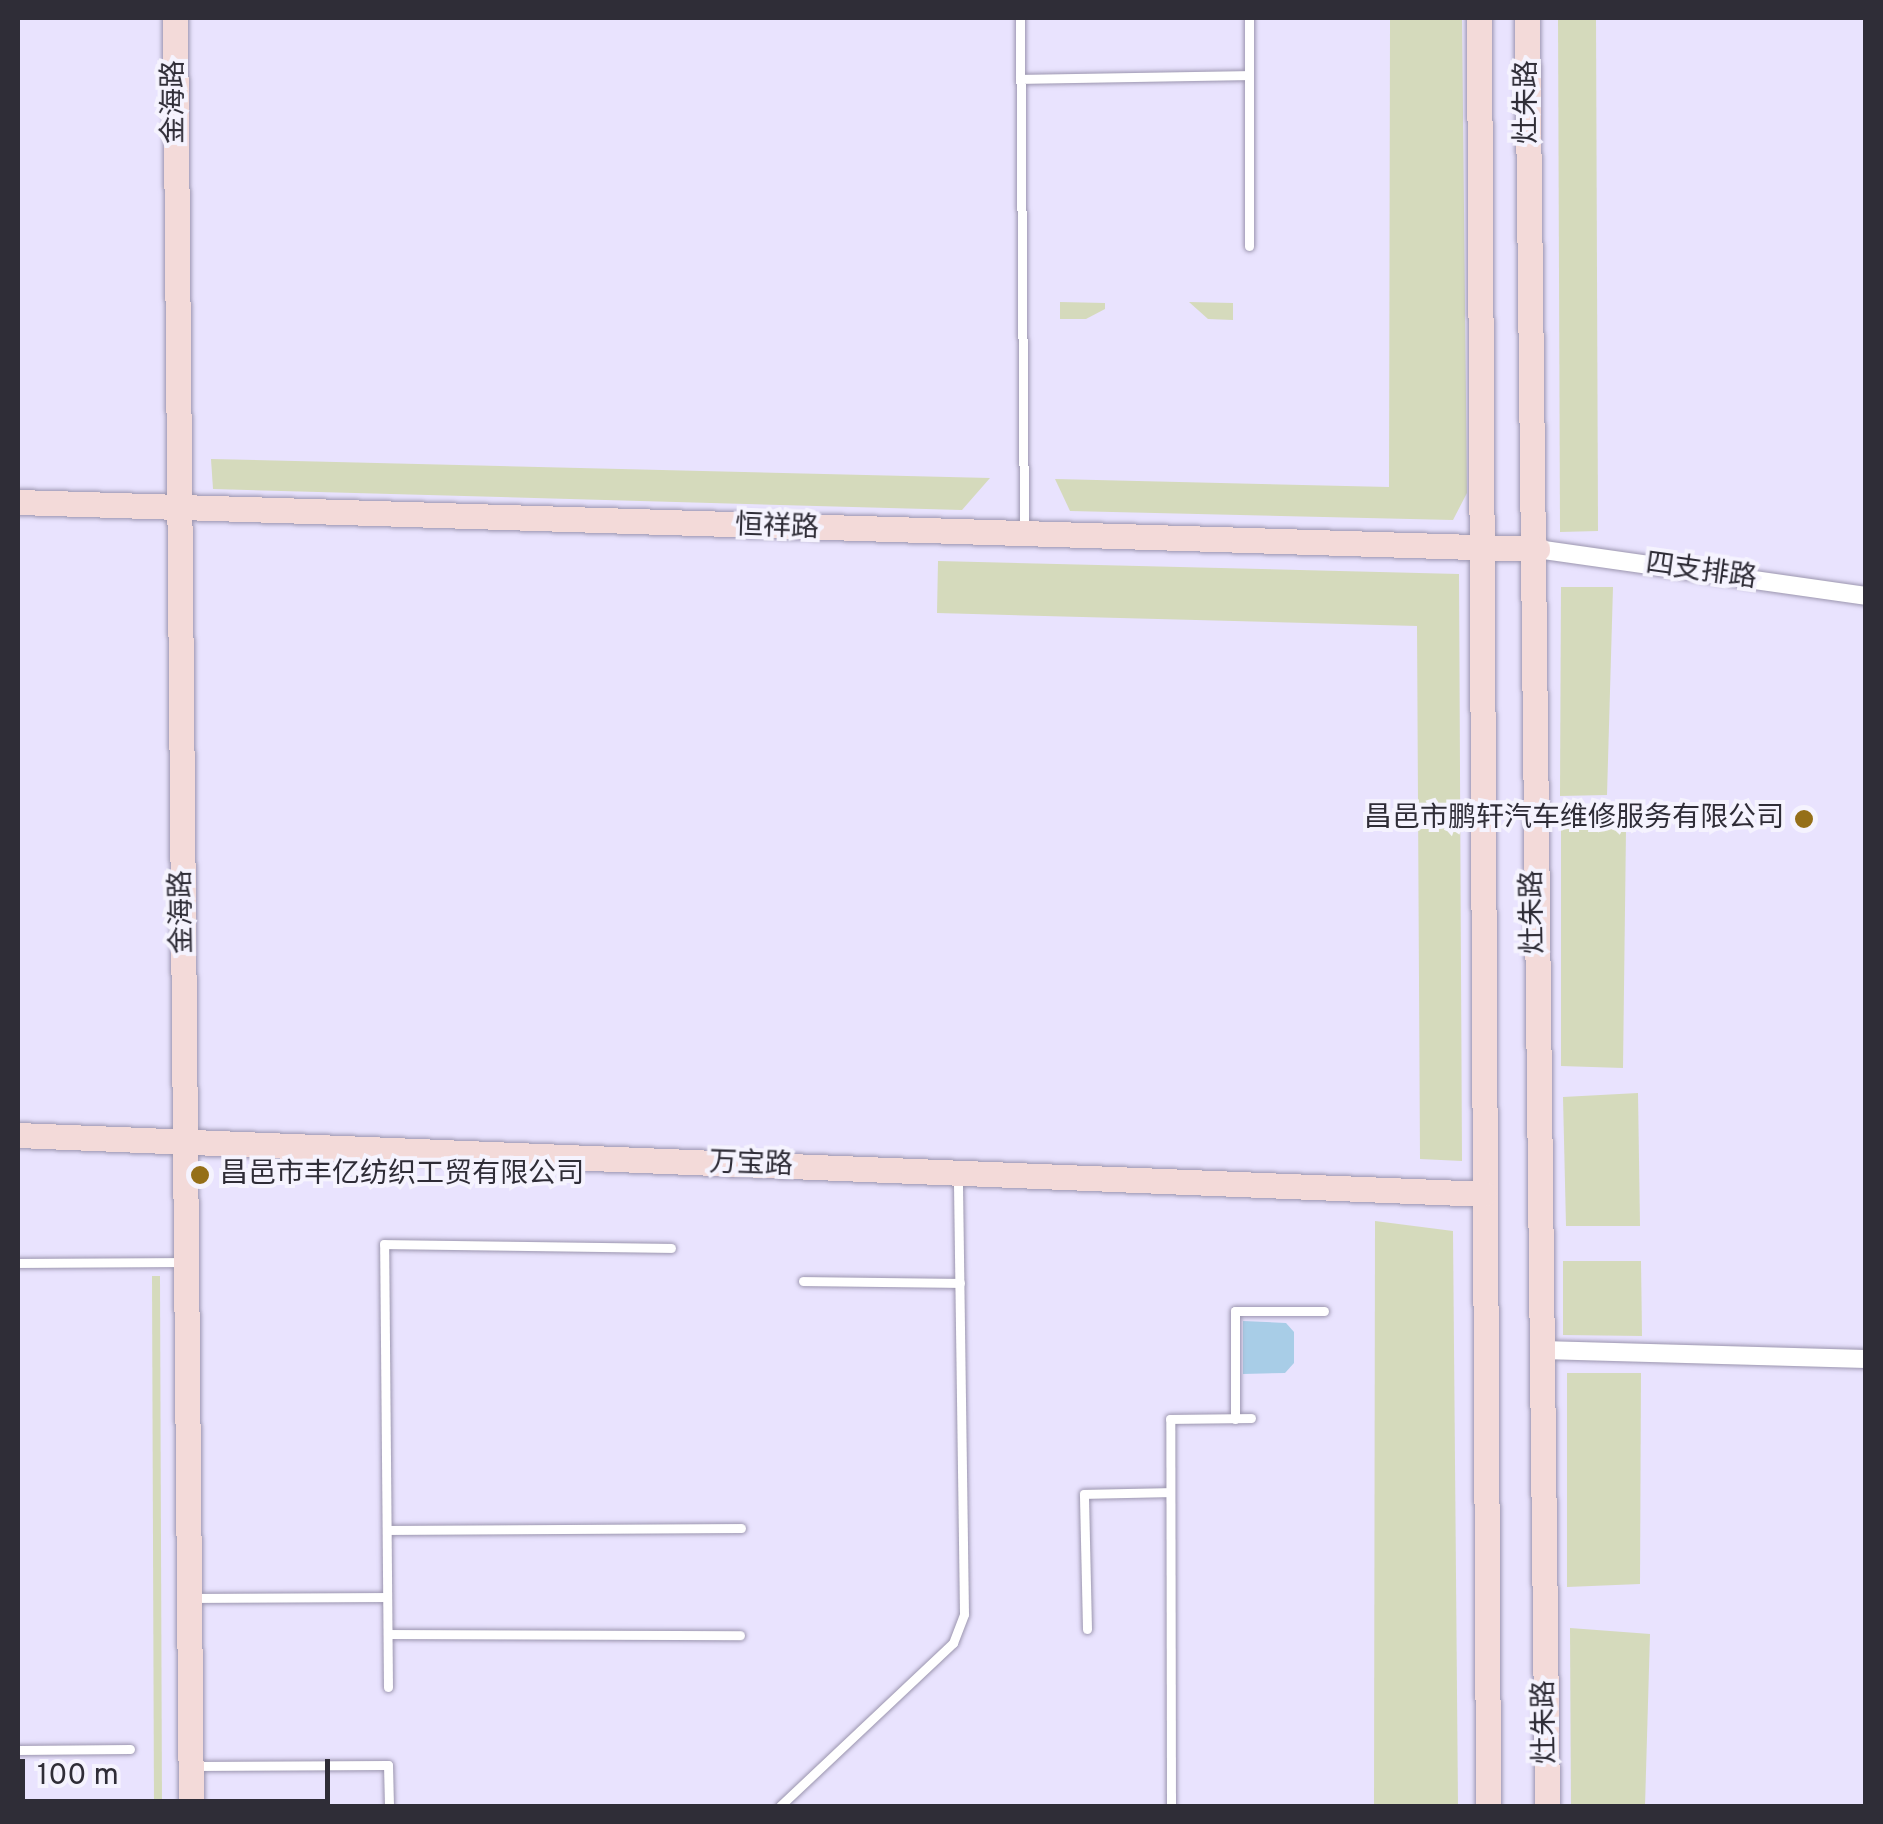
<!DOCTYPE html>
<meta charset="utf-8">
<style>
body{margin:0}
#map{position:relative;width:1883px;height:1824px;overflow:hidden;background:#e9e3fe;font-family:Overpass,"Noto Sans SC",sans-serif}
div>[style]{position:absolute}
.green>*{inset:0;background:#d5dabc}
.water>*{inset:0;background:#a8cde7}
.roads{filter:drop-shadow(0 0 2px #9b95ae) drop-shadow(0 0 2px #9b95ae)}
.lane>*{height:9px;margin:-4.5px;padding:0 4.5px;transform-origin:4.5px;border-radius:4.5px;background:#fff}
.street>*{height:18px;margin:-9px;padding:0 9px;transform-origin:9px;border-radius:9px;background:#fff}
.secondary>*{height:25px;margin:-12.5px;padding:0 12.5px;transform-origin:12.5px;border-radius:12.5px;background:#f3dad9}
.dots>*{width:28px;height:28px;translate:-50% -50%;box-sizing:border-box;border:5px solid #f5f3fe;border-radius:50%}
span{translate:-50% -50%;white-space:nowrap;text-align:center;line-height:1.15;-webkit-text-stroke:8px #f5f3fe;paint-order:stroke}
.street-label{font-size:28px;color:#2f2d37}
.poi-label{font-size:28px;color:#2f2d37}
.right{translate:-100% -50%;text-align:right}
.left{translate:0 -50%;text-align:left}
.frame{position:absolute;inset:0;border:20px solid #2f2d37;pointer-events:none}
.scale{position:absolute;left:20px;top:1759px;width:310px;height:45px;box-sizing:border-box;border:5px solid #2f2d37;border-top:0;padding-left:12px;font-size:30px;line-height:35px;white-space:nowrap;color:#2f2d37;-webkit-text-stroke:8px #f5f3fe;paint-order:stroke}
</style>
<div id="map">
<div class="green">
<i style="clip-path:polygon(1390px 18px,1462px 18px,1467px 493px,1453px 520px,1070px 511px,1055px 479px,1389px 487px)"></i>
<i style="clip-path:polygon(1558px 18px,1596px 18px,1598px 531px,1560px 532px)"></i>
<i style="clip-path:polygon(1060px 302px,1105px 303px,1105px 309px,1086px 319px,1060px 319px)"></i>
<i style="clip-path:polygon(1189px 302px,1233px 303px,1233px 320px,1208px 319px)"></i>
<i style="clip-path:polygon(211px 459px,990px 478px,962px 510px,213px 489px)"></i>
<i style="clip-path:polygon(938px 561px,1459px 574px,1462px 1161px,1420px 1159px,1417px 626px,937px 613px)"></i>
<i style="clip-path:polygon(1561px 587px,1613px 587px,1607px 795px,1560px 796px)"></i>
<i style="clip-path:polygon(1561px 829px,1626px 829px,1623px 1068px,1561px 1066px)"></i>
<i style="clip-path:polygon(1638px 1093px,1640px 1226px,1566px 1226px,1563px 1097px)"></i>
<i style="clip-path:polygon(1375px 1221px,1453px 1231px,1458px 1806px,1374px 1806px)"></i>
<i style="clip-path:polygon(1563px 1261px,1641px 1261px,1642px 1336px,1563px 1335px)"></i>
<i style="clip-path:polygon(152px 1276px,160px 1276px,162px 1806px,154px 1806px)"></i>
<i style="clip-path:polygon(1567px 1373px,1641px 1373px,1640px 1584px,1567px 1587px)"></i>
<i style="clip-path:polygon(1570px 1628px,1650px 1634px,1645px 1806px,1571px 1806px)"></i>
</div>
<div class="water">
<i style="clip-path:polygon(1243px 1321px,1286px 1323px,1294px 1332px,1294px 1363px,1285px 1373px,1243px 1374px)"></i>
</div>
<div class="roads">
<div class="lane">
<i style="left:1020px;top:18px;width:512px;rotate:89.55deg"></i>
<i style="left:1249px;top:18px;width:228px;rotate:90deg"></i>
<i style="left:1020px;top:79px;width:229px;rotate:-1deg"></i>
<i style="left:18px;top:1263px;width:166px;rotate:-0.3deg"></i>
<i style="left:803px;top:1281px;width:157px;rotate:0.7deg"></i>
<i style="left:1235px;top:1419px;width:108px;rotate:-90deg"></i>
<i style="left:1235px;top:1311px;width:89px"></i>
<i style="left:387px;top:1530px;width:354px;rotate:-0.3deg"></i>
<i style="left:190px;top:1598px;width:197px;rotate:-0.3deg"></i>
<i style="left:1087px;top:1629px;width:135px;rotate:-91.3deg"></i>
<i style="left:1084px;top:1494px;width:86px;rotate:-1.3deg"></i>
<i style="left:388px;top:1634px;width:352px;rotate:0.2deg"></i>
<i style="left:388px;top:1687px;width:443px;rotate:-90.5deg"></i>
<i style="left:384px;top:1244px;width:287px;rotate:0.8deg"></i>
<i style="left:18px;top:1750px;width:112px;rotate:-0.5deg"></i>
<i style="left:193px;top:1766px;width:195px;rotate:-0.3deg"></i>
<i style="left:388px;top:1765px;width:41px;rotate:88.6deg"></i>
<i style="left:780px;top:1806px;width:238px;rotate:-43.3deg"></i>
<i style="left:953px;top:1643px;width:31px;rotate:-69deg"></i>
<i style="left:964px;top:1614px;width:438px;rotate:-90.8deg"></i>
<i style="left:1171px;top:1806px;width:387px;rotate:-90.1deg"></i>
<i style="left:1170px;top:1419px;width:81px;rotate:-0.7deg"></i>
</div>
<div class="street">
<i style="left:1537px;top:549px;width:332px;rotate:8.1deg"></i>
<i style="left:1542px;top:1350px;width:324px;rotate:1.6deg"></i>
</div>
<div class="secondary">
<i style="left:175px;top:18px;width:1788px;rotate:89.49deg"></i>
<i style="left:1479px;top:18px;width:1788px;rotate:89.71deg"></i>
<i style="left:1527px;top:18px;width:1788px;rotate:89.36deg"></i>
<i style="left:18px;top:502px;width:1520px;rotate:1.77deg"></i>
<i style="left:18px;top:1135px;width:1467px;rotate:2.3deg"></i>
</div>
</div>
<div class="dots">
<i style="left:1804px;top:819px;background:#956f18"></i>
<i style="left:200px;top:1175px;background:#956f18"></i>
</div>
<div class="street-label">
<span style="left:175px;top:102px;rotate:-90deg">金海路</span>
<span style="left:1528px;top:102px;rotate:-90deg">灶朱路</span>
<span style="left:777px;top:528px;rotate:2deg">恒祥路</span>
<span style="left:1701px;top:572px;rotate:8deg">四支排路</span>
<span style="left:183px;top:912px;rotate:-91deg">金海路</span>
<span style="left:1534px;top:912px;rotate:-91deg">灶朱路</span>
<span style="left:751px;top:1165px;rotate:2deg">万宝路</span>
<span style="left:1546px;top:1722px;rotate:-91deg">灶朱路</span>
</div>
<div class="poi-label">
<span class="right" style="left:1784px;top:819px">昌邑市鹏轩汽车维修服务有限公司</span>
<span class="left" style="left:220px;top:1175px">昌邑市丰亿纺织工贸有限公司</span>
</div>
<div class="frame"></div>
<div class="scale">100 m</div>
</div>
